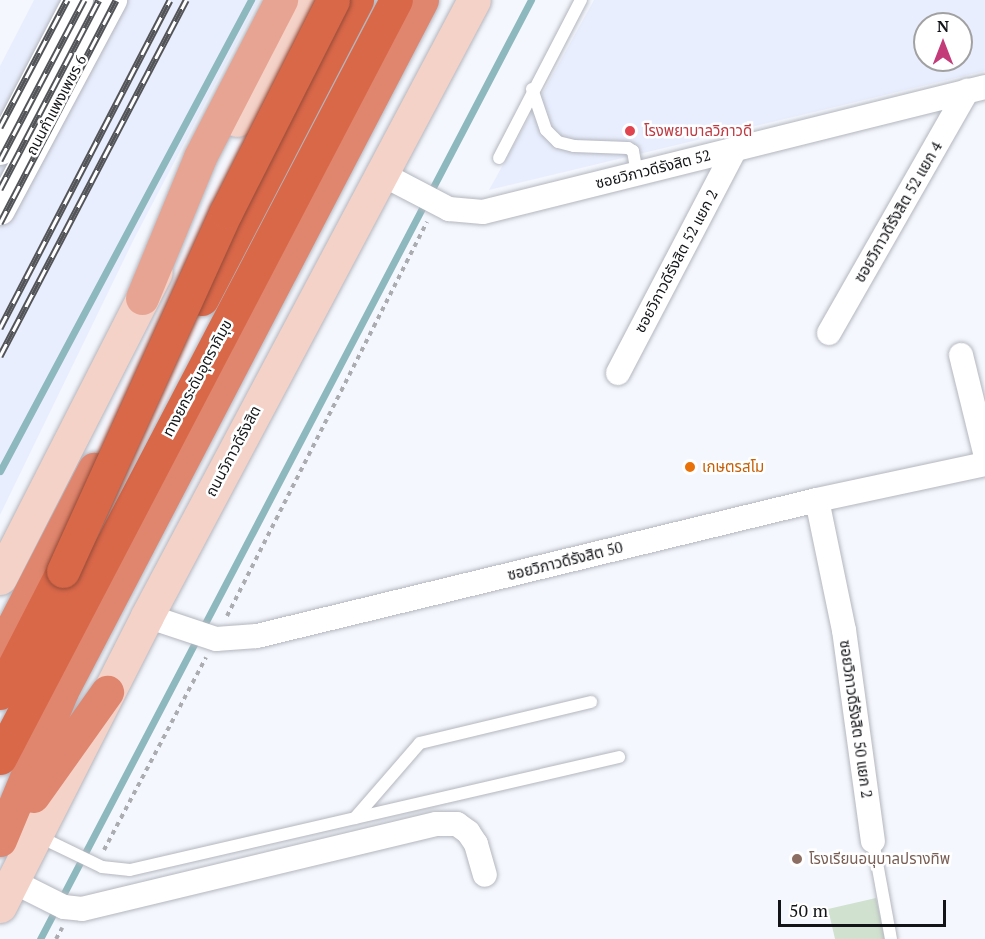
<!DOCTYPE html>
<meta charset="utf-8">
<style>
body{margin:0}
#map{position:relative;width:985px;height:939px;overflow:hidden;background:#f5f7fe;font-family:"PT Serif","Noto Sans Thai",serif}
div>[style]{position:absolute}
.built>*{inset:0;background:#e9eefe}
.green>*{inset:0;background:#d1e1cf}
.stream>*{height:7px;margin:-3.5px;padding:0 3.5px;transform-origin:3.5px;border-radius:3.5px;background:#8db8bd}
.path>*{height:4px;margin-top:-2px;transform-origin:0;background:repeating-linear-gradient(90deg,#aaacb1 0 4.5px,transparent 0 9px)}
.roads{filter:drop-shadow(0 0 2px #b3b6be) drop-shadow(0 0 2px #b3b6be)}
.service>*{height:12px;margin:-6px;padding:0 6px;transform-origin:6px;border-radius:6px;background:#fff}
.minor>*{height:24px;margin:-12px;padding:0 12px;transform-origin:12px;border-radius:12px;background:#fff}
.tertiary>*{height:30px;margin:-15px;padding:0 15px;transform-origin:15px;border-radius:15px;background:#fff}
.secondary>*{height:33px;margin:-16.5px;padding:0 16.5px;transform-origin:16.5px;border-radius:16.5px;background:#f4d2c8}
.primary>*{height:33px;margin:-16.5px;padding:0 16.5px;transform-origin:16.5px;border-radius:16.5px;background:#e8a492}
.trunk>*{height:33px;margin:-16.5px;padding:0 16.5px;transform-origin:16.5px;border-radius:16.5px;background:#e0866e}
.motorway>*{height:33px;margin:-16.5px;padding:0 16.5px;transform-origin:16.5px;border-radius:16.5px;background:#d96849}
.rail>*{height:7px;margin-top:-3.5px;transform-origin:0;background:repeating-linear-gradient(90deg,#fff 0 14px,#525458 0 28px);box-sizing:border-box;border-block:2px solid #525458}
.bridges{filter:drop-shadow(0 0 2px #944b38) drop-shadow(0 0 2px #944b38)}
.motorway-bridge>*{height:33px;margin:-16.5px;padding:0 16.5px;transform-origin:16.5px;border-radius:16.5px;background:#d96849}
.dots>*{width:16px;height:16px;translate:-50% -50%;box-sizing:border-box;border:3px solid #fff;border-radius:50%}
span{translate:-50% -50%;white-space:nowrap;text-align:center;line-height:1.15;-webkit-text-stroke:5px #fff;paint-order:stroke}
.street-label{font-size:15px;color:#131417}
.health-label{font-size:15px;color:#be3a42}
.left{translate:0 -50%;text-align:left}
.food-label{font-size:15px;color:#c56008}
.education-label{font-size:15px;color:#785e54}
.north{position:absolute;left:913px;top:12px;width:60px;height:60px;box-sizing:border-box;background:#fff;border:2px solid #a1a1a2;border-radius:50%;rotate:0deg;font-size:16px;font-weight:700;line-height:24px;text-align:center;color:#131417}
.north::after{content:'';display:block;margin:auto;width:21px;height:27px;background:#c43b79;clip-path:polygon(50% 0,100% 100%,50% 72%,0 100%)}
.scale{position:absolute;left:778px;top:900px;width:168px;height:27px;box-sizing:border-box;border:3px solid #131417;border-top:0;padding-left:8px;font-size:18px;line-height:21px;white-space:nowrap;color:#131417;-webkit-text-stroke:4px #fff;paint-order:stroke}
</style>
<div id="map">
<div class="built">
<i style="clip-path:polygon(34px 0,259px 0,134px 239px,0 515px,0 66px)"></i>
<i style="clip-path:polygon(evenodd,594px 0,985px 0,985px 71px,489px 190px,594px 0,925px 24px,961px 24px,961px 60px,925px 60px,925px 24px)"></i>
</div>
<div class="green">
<i style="clip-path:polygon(876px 898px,885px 939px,835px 939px,828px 909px)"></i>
</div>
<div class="stream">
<i style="left:0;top:471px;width:534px;rotate:-61.95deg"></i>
<i style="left:40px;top:939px;width:1060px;rotate:-62.4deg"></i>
</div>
<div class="path">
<i style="left:227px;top:616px;width:442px;rotate:-63.1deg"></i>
<i style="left:104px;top:850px;width:218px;rotate:-62.1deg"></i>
<i style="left:56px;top:939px;width:13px;rotate:-61deg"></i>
</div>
<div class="roads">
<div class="service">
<i style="left:532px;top:89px;width:43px;rotate:71.1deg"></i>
<i style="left:546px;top:130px;width:17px;rotate:45deg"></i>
<i style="left:558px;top:142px;width:16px;rotate:14deg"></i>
<i style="left:574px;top:146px;width:54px;rotate:2.1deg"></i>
<i style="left:628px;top:148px;width:6px;rotate:31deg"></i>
<i style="left:633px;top:151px;width:22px;rotate:80deg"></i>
<i style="left:499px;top:158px;width:178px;rotate:-62.6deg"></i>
<i style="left:355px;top:818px;width:99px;rotate:-49.1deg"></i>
<i style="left:420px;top:743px;width:176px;rotate:-13.5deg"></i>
<i style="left:38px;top:836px;width:71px;rotate:25.8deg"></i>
<i style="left:102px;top:867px;width:28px;rotate:6deg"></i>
<i style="left:130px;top:870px;width:502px;rotate:-13.01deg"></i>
<i style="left:873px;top:841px;width:100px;rotate:79.6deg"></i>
</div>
<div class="minor">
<i style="left:380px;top:173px;width:78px;rotate:27.6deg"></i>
<i style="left:449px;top:209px;width:34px;rotate:5deg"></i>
<i style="left:483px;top:212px;width:517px;rotate:-13.98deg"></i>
<i style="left:829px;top:333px;width:279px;rotate:-60.3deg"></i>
<i style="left:961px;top:355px;width:101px;rotate:76.2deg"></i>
<i style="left:618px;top:373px;width:253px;rotate:-62.4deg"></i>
<i style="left:817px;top:500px;width:133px;rotate:78.3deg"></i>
<i style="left:844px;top:630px;width:213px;rotate:82.2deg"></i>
<i style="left:147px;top:616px;width:73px;rotate:18.4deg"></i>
<i style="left:216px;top:639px;width:41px;rotate:-4.2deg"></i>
<i style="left:257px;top:636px;width:576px;rotate:-13.65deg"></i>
<i style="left:817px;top:500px;width:172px;rotate:-12.1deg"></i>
<i style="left:12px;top:881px;width:58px;rotate:26.6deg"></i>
<i style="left:64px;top:907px;width:18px;rotate:6deg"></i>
<i style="left:82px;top:909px;width:364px;rotate:-13.5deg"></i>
<i style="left:436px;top:824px;width:21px"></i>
<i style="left:457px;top:824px;width:14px;rotate:36deg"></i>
<i style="left:468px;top:832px;width:14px;rotate:56deg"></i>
<i style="left:476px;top:844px;width:32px;rotate:74deg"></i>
</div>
<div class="tertiary">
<i style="left:0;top:150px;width:169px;rotate:-62.5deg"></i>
<i style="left:0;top:210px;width:238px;rotate:-61.9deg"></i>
</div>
<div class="secondary">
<i style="left:237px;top:120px;width:136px;rotate:-61.9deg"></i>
<i style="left:0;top:578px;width:343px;rotate:-63deg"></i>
<i style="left:0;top:906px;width:325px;rotate:-63.1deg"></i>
<i style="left:147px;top:616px;width:697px;rotate:-62.04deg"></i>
</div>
<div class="primary">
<i style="left:142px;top:298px;width:152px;rotate:-67.6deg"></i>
<i style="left:200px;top:157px;width:177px;rotate:-62.7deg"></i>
</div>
<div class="trunk">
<i style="left:0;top:651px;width:205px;rotate:-62.7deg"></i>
<i style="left:33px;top:796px;width:128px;rotate:-54.6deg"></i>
<i style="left:0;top:840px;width:161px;rotate:-67.4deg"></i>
<i style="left:62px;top:691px;width:779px;rotate:-62.48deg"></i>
</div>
<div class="motorway">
<i style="left:202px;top:299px;width:337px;rotate:-62.6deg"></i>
<i style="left:0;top:693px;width:166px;rotate:-62.8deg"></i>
<i style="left:0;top:758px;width:855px;rotate:-62.42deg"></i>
</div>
</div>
<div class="rail">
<i style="left:0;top:127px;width:144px;rotate:-62.2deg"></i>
<i style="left:0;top:160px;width:181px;rotate:-62.3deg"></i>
<i style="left:0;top:189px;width:213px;rotate:-62.4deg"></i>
<i style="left:0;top:223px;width:251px;rotate:-62.5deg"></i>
<i style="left:0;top:328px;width:369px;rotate:-62.6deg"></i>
<i style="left:0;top:356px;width:402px;rotate:-62.4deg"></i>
</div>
<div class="bridges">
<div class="motorway-bridge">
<i style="left:63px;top:571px;width:394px;rotate:-65.6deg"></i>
<i style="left:226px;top:212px;width:237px;rotate:-63.2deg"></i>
</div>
</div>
<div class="dots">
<i style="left:630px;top:131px;background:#e0444e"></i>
<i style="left:690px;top:467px;background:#e8710a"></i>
<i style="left:797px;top:859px;background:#8d6e63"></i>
</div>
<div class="street-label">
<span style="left:56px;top:105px;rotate:-62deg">ถนนกำแพงเพชร 6</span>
<span style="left:653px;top:169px;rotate:-14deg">ซอยวิภาวดีรังสิต 52</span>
<span style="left:898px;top:212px;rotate:-60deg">ซอยวิภาวดีรังสิต 52 แยก 4</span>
<span style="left:676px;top:261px;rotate:-62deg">ซอยวิภาวดีรังสิต 52 แยก 2</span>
<span style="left:197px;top:378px;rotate:-62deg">ทางยกระดับอุตราภิมุข</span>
<span style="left:233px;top:451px;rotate:-62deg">ถนนวิภาวดีรังสิต</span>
<span style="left:565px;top:561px;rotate:-14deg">ซอยวิภาวดีรังสิต 50</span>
<span style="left:856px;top:719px;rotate:82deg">ซอยวิภาวดีรังสิต 50 แยก 2</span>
</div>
<div class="health-label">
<span class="left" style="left:644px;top:131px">โรงพยาบาลวิภาวดี</span>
</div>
<div class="food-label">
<span class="left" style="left:702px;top:467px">เกษตรสโม</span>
</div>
<div class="education-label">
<span class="left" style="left:809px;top:859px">โรงเรียนอนุบาลปรางทิพ</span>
</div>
<div class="north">N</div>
<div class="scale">50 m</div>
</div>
